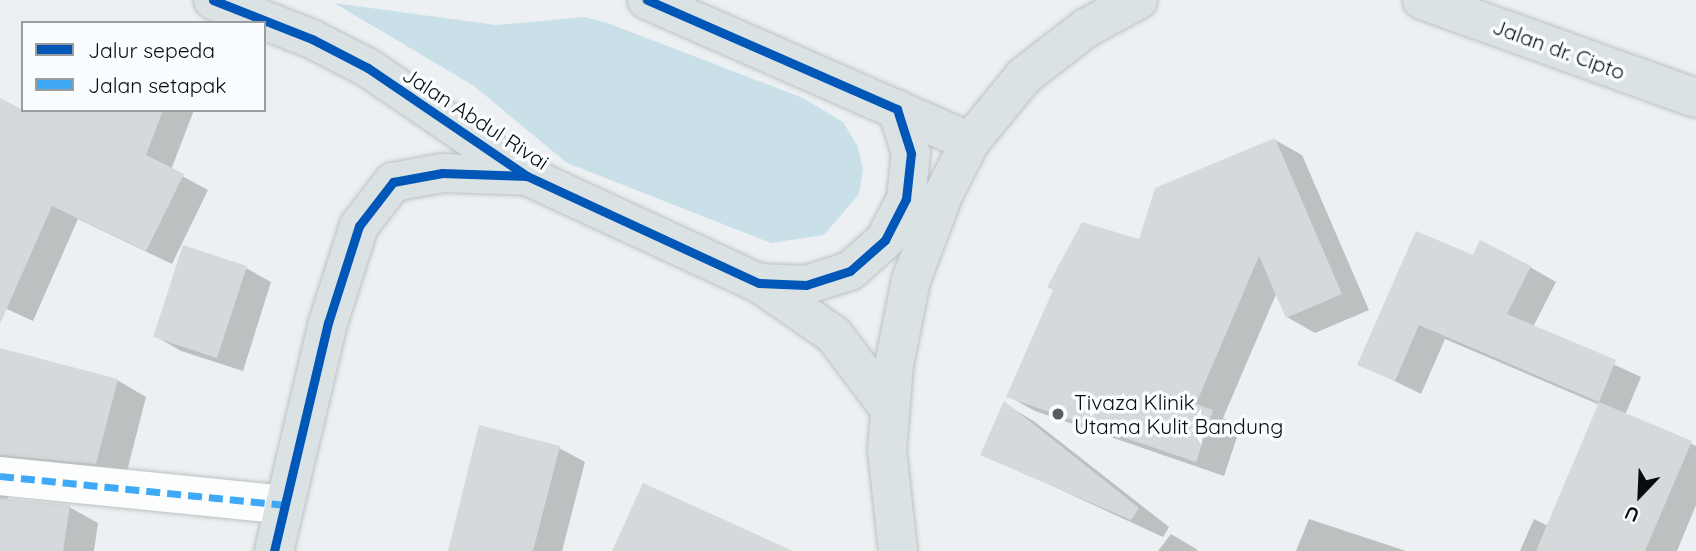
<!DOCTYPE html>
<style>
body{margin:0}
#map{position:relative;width:1696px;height:551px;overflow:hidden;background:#ecf0f2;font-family:Quicksand,sans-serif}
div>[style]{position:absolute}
.green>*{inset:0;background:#cae0e9}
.shadow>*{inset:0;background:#0003}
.building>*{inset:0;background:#d6d9db}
.roads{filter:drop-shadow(0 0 2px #bec1c3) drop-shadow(0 0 2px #bec1c3)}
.minor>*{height:38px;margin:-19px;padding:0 19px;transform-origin:19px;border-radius:19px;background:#fcfdfd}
.major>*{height:38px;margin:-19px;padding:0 19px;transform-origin:19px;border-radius:19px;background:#dbe2e4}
.quiet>*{height:7px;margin-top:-3.5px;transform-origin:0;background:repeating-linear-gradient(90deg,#3fa9f5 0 14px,transparent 0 21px)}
.cycleway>*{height:9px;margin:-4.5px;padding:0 4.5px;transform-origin:4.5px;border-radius:4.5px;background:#0057b8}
.dots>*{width:19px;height:19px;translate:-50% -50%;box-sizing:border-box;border:4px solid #fafdff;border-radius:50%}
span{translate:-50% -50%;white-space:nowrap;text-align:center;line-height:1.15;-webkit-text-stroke:7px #fafdff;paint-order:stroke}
.street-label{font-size:21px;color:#090c0d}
.poi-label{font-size:21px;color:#090c0d}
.left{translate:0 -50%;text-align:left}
.legend{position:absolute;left:21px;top:21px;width:245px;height:91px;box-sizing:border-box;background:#fafdff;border:2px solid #9a9d9e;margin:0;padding:9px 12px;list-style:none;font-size:21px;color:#090c0d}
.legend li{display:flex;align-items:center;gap:14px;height:35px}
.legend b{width:35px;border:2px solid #9a9d9e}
.north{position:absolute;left:1605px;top:460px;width:70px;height:70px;-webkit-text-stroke:5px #fafdff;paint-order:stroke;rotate:203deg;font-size:19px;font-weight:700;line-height:28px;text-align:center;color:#090c0d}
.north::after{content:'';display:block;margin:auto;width:24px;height:32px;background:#090c0d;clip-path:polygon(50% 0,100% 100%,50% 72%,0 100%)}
</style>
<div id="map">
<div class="green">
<i style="clip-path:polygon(334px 3px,496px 25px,585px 17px,610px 24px,803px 98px,843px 122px,858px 147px,863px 170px,859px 194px,824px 235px,771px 243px,567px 163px,474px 86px)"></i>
</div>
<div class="shadow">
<i style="clip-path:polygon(5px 102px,23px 110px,194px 110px,171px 170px,208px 190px,172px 264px,78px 219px,33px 321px,0 306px,0 115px)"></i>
<i style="clip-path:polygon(1275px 140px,1302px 155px,1369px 310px,1315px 333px,1287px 317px,1277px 292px,1223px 418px,1240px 428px,1224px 476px,1035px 411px,1008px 396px,1140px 241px)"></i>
<i style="clip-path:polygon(1474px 258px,1530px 267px,1556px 282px,1533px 327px,1641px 377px,1625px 415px,1696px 446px,1696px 505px,1677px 551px,1520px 551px,1534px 519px,1548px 526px,1600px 405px,1445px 339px,1421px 394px,1360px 364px)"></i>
<i style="clip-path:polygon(246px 268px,271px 282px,243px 371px,181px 351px,155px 336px)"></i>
<i style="clip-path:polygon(0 368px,117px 380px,146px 397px,125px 479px,7px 490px,8px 501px,69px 507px,98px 523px,94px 551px,0 551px)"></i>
<i style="clip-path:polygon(1005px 404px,1035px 422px,1169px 527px,1163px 537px,983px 454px)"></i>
<i style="clip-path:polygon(559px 448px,585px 462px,562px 551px,449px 551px)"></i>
<i style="clip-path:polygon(1309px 519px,1406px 551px,1296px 551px)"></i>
<i style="clip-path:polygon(1171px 534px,1196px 549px,1198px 551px,1158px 551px)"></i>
</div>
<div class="building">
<i style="clip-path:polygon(0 98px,23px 110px,163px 110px,146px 155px,184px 174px,146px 251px,52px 206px,0 324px)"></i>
<i style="clip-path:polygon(1275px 138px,1342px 294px,1286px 318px,1259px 256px,1196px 404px,1213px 410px,1196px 462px,1006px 397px,1053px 290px,1047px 287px,1082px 222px,1139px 239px,1155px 188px)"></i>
<i style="clip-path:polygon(1416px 231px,1473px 255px,1480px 240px,1531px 266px,1507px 314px,1616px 360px,1599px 402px,1419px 325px,1395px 381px,1357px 365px)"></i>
<i style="clip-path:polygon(183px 245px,247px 266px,217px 358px,153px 337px)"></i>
<i style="clip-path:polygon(0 348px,118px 379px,96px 464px,0 455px)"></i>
<i style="clip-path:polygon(1004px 401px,1139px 508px,1131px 520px,980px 455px)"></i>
<i style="clip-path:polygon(1599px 402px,1692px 441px,1645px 551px,1536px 551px)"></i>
<i style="clip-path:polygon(479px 425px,560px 446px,533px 551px,448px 551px)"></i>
<i style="clip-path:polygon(643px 483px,793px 551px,612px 551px)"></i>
<i style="clip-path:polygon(0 498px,70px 505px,63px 551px,0 551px)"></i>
</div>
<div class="roads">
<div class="minor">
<i style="left:0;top:476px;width:285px;rotate:5.8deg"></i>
</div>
<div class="major">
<i style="left:213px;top:0;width:106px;rotate:21.5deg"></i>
<i style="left:312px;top:39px;width:63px;rotate:27.4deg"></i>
<i style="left:368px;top:68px;width:192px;rotate:34.2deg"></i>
<i style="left:527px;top:176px;width:255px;rotate:24.8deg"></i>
<i style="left:759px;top:283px;width:91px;rotate:34.7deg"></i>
<i style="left:834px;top:335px;width:91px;rotate:53deg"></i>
<i style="left:647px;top:0;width:353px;rotate:23.7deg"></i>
<i style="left:1422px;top:0;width:291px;rotate:19.7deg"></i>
<i style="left:759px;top:283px;width:47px;rotate:2.4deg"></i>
<i style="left:806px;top:285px;width:46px;rotate:-17.7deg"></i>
<i style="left:850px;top:271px;width:47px;rotate:-41.5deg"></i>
<i style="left:885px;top:240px;width:46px;rotate:-62.9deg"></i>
<i style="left:906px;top:199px;width:46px;rotate:-83.8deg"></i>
<i style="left:911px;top:153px;width:46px;rotate:-107.7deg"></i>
<i style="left:274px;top:551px;width:234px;rotate:-76.7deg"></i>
<i style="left:328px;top:323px;width:102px;rotate:-72.3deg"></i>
<i style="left:359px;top:226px;width:56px;rotate:-52.3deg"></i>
<i style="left:393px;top:182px;width:50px;rotate:-10.4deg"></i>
<i style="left:442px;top:173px;width:85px;rotate:2deg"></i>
<i style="left:898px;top:551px;width:102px;rotate:-96.2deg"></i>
<i style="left:887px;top:450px;width:85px;rotate:-85.3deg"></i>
<i style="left:894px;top:365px;width:87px;rotate:-78.7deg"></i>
<i style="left:911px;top:280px;width:93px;rotate:-69.2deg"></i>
<i style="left:944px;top:193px;width:57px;rotate:-63deg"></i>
<i style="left:970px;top:142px;width:85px;rotate:-50.7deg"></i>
<i style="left:1024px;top:76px;width:78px;rotate:-37.7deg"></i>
<i style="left:1086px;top:28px;width:59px;rotate:-28.3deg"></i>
</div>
</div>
<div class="quiet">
<i style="left:0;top:476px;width:285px;rotate:5.8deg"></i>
</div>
<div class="cycleway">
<i style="left:213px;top:0;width:106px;rotate:21.5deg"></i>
<i style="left:312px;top:39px;width:63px;rotate:27.4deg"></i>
<i style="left:368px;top:68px;width:192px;rotate:34.2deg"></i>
<i style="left:527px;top:176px;width:255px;rotate:24.8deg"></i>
<i style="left:759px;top:283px;width:47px;rotate:2.4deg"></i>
<i style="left:806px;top:285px;width:46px;rotate:-17.7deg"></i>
<i style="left:850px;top:271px;width:47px;rotate:-41.5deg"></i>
<i style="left:885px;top:240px;width:46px;rotate:-62.9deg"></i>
<i style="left:906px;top:199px;width:46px;rotate:-83.8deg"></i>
<i style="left:911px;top:153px;width:46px;rotate:-107.7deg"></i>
<i style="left:897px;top:109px;width:273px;rotate:-156.4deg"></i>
<i style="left:274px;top:551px;width:234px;rotate:-76.7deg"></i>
<i style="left:328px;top:323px;width:102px;rotate:-72.3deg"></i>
<i style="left:359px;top:226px;width:56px;rotate:-52.3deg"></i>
<i style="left:393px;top:182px;width:50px;rotate:-10.4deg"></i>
<i style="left:442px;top:173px;width:85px;rotate:2deg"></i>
</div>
<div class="dots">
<i style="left:1058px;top:414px;background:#585c5d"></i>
</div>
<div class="street-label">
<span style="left:1559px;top:49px;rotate:20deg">Jalan dr. Cipto</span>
<span style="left:476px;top:118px;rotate:33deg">Jalan Abdul Rivai</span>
</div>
<div class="poi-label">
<span class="left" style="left:1074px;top:414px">Tivaza Klinik<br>Utama Kulit Bandung</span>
</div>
<ul class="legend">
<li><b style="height:9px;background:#0057b8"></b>Jalur sepeda</li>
<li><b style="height:9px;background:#3fa9f5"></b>Jalan setapak</li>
</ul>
<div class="north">U</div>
</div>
